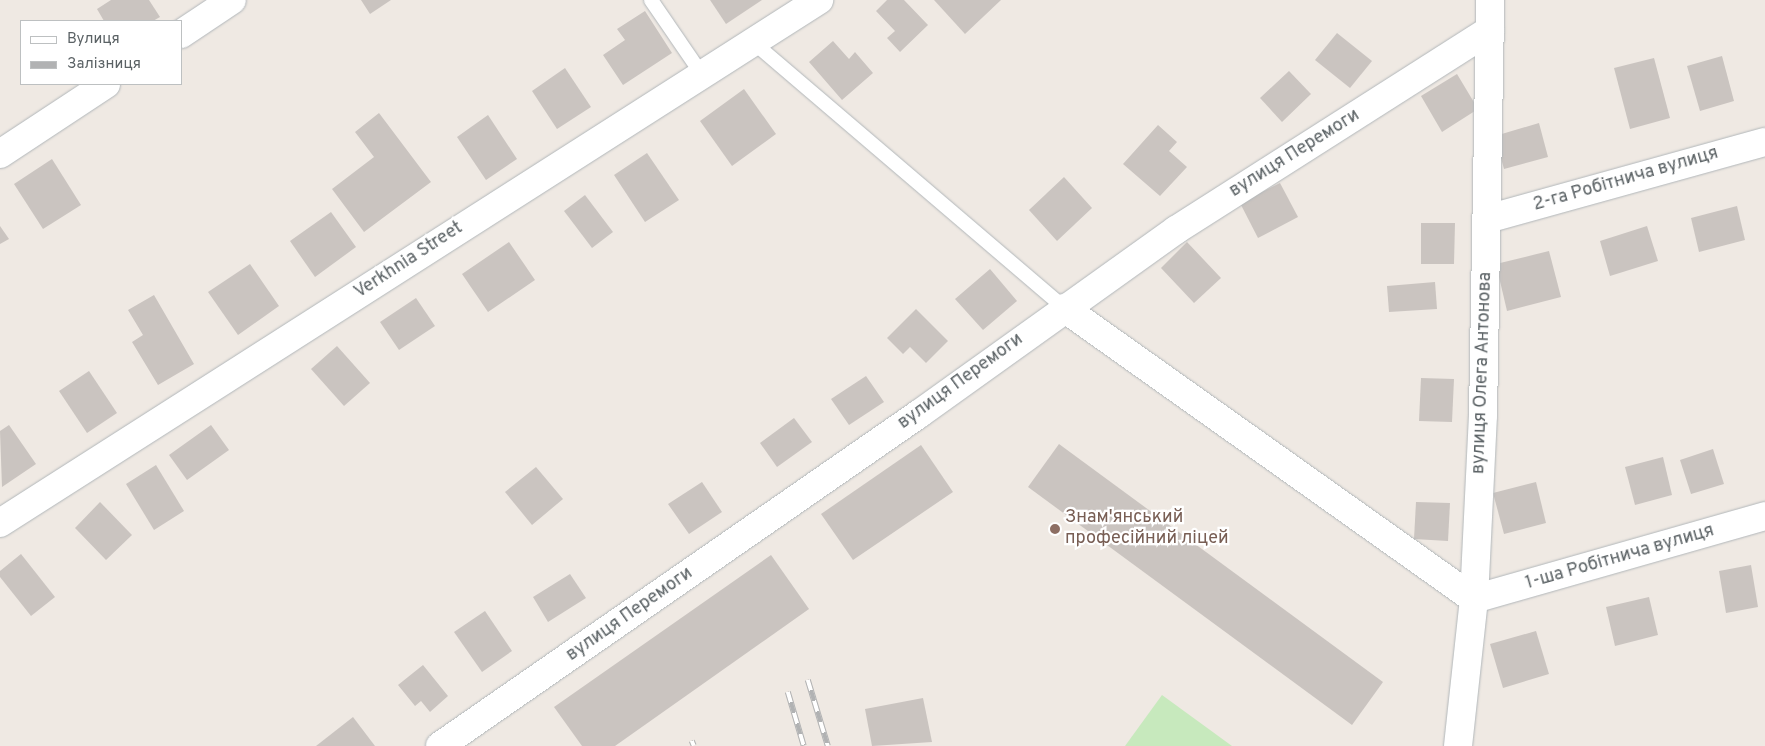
<!DOCTYPE html>
<meta charset="utf-8">
<style>
body{margin:0}
#map{position:relative;width:1765px;height:746px;overflow:hidden;background:#efe9e3;font-family:Overpass,sans-serif}
div>[style]{position:absolute}
.green>*{inset:0;background:#c7e9bd}
.building>*{inset:0;background:#cac4c0}
.roads{filter:drop-shadow(0 0 1px #b1b6b9) drop-shadow(0 0 1px #b1b6b9)}
.service>*{height:14px;margin:-7px;padding:0 7px;transform-origin:7px;border-radius:7px;background:#fff}
.minor>*{height:28px;margin:-14px;padding:0 14px;transform-origin:14px;border-radius:14px;background:#fff}
.rail>*{height:5.5px;margin-top:-2.75px;transform-origin:0;background:repeating-linear-gradient(90deg,#fff 0 11px,#b1b2b3 0 22px);box-sizing:border-box;border-block:1px solid #b1b2b3}
.dots>*{width:14px;height:14px;translate:-50% -50%;box-sizing:border-box;border:2px solid #fff;border-radius:50%}
span{translate:-50% -50%;white-space:nowrap;text-align:center;line-height:1.15;-webkit-text-stroke:4.5px #fff;paint-order:stroke}
.street-label{font-size:18px;color:#5b6265}
.education-label{font-size:18px;color:#785e54}
.left{translate:0 -50%;text-align:left}
.legend{position:absolute;left:20px;top:20px;width:162px;height:65px;box-sizing:border-box;background:#fff;border:1px solid #bdc0c1;margin:0;padding:6px 9px;list-style:none;font-size:15px;color:#5b6265}
.legend li{display:flex;align-items:center;gap:10px;height:25px}
.legend b{width:25px;border:1px solid #bdc0c1}
</style>
<div id="map">
<div class="green">
<i style="clip-path:polygon(1162px 695px,1232px 746px,1125px 746px)"></i>
</div>
<div class="building">
<i style="clip-path:polygon(111px 0,149px 0,160px 17px,153px 21px,104px 21px,97px 9px)"></i>
<i style="clip-path:polygon(361px 0,391px 0,370px 14px)"></i>
<i style="clip-path:polygon(710px 0,762px 0,726px 24px)"></i>
<i style="clip-path:polygon(887px 0,904px 0,928px 25px,900px 52px,887px 38px,895px 31px,876px 11px)"></i>
<i style="clip-path:polygon(934px 0,1001px 0,965px 34px)"></i>
<i style="clip-path:polygon(645px 11px,672px 53px,623px 85px,603px 55px,625px 40px,617px 29px)"></i>
<i style="clip-path:polygon(1337px 33px,1372px 61px,1350px 88px,1315px 60px)"></i>
<i style="clip-path:polygon(833px 41px,849px 59px,855px 52px,873px 73px,842px 100px,809px 62px)"></i>
<i style="clip-path:polygon(1722px 56px,1734px 101px,1700px 111px,1687px 66px)"></i>
<i style="clip-path:polygon(1654px 58px,1670px 118px,1630px 129px,1614px 68px)"></i>
<i style="clip-path:polygon(565px 68px,591px 107px,557px 129px,532px 91px)"></i>
<i style="clip-path:polygon(1289px 71px,1311px 94px,1282px 122px,1260px 98px)"></i>
<i style="clip-path:polygon(1457px 74px,1478px 109px,1442px 132px,1421px 96px)"></i>
<i style="clip-path:polygon(744px 89px,776px 134px,732px 166px,700px 121px)"></i>
<i style="clip-path:polygon(379px 113px,431px 182px,364px 232px,332px 189px,374px 157px,355px 132px)"></i>
<i style="clip-path:polygon(488px 115px,517px 159px,486px 180px,457px 137px)"></i>
<i style="clip-path:polygon(1539px 123px,1548px 157px,1504px 169px,1495px 136px)"></i>
<i style="clip-path:polygon(1158px 125px,1177px 142px,1169px 151px,1187px 167px,1160px 196px,1123px 164px)"></i>
<i style="clip-path:polygon(647px 153px,679px 200px,645px 222px,614px 175px)"></i>
<i style="clip-path:polygon(52px 159px,81px 205px,43px 229px,14px 184px)"></i>
<i style="clip-path:polygon(1064px 177px,1092px 208px,1057px 241px,1029px 210px)"></i>
<i style="clip-path:polygon(1280px 183px,1298px 217px,1258px 238px,1240px 203px)"></i>
<i style="clip-path:polygon(585px 195px,613px 232px,592px 248px,564px 211px)"></i>
<i style="clip-path:polygon(1737px 206px,1745px 240px,1699px 252px,1691px 218px)"></i>
<i style="clip-path:polygon(331px 212px,356px 247px,315px 277px,290px 241px)"></i>
<i style="clip-path:polygon(1421px 223px,1455px 223px,1454px 264px,1421px 264px)"></i>
<i style="clip-path:polygon(0 226px,9px 239px,0 244px)"></i>
<i style="clip-path:polygon(1647px 226px,1658px 261px,1610px 276px,1600px 241px)"></i>
<i style="clip-path:polygon(509px 242px,535px 280px,488px 312px,462px 274px)"></i>
<i style="clip-path:polygon(1187px 242px,1221px 278px,1194px 303px,1161px 268px)"></i>
<i style="clip-path:polygon(1549px 251px,1561px 297px,1507px 311px,1496px 264px)"></i>
<i style="clip-path:polygon(250px 264px,279px 306px,238px 335px,208px 292px)"></i>
<i style="clip-path:polygon(990px 269px,1017px 301px,983px 330px,955px 299px)"></i>
<i style="clip-path:polygon(1435px 282px,1437px 309px,1389px 312px,1387px 286px)"></i>
<i style="clip-path:polygon(154px 295px,194px 364px,158px 385px,132px 342px,143px 335px,128px 310px)"></i>
<i style="clip-path:polygon(416px 298px,435px 326px,399px 350px,380px 322px)"></i>
<i style="clip-path:polygon(916px 309px,948px 341px,926px 363px,910px 347px,903px 354px,887px 338px)"></i>
<i style="clip-path:polygon(337px 346px,370px 383px,344px 406px,311px 369px)"></i>
<i style="clip-path:polygon(89px 371px,117px 413px,87px 433px,59px 391px)"></i>
<i style="clip-path:polygon(866px 376px,884px 402px,849px 425px,831px 399px)"></i>
<i style="clip-path:polygon(1421px 378px,1454px 379px,1452px 422px,1419px 421px)"></i>
<i style="clip-path:polygon(794px 418px,812px 442px,777px 467px,760px 443px)"></i>
<i style="clip-path:polygon(9px 425px,36px 464px,2px 487px,0 431px)"></i>
<i style="clip-path:polygon(211px 425px,229px 450px,187px 480px,169px 455px)"></i>
<i style="clip-path:polygon(1059px 444px,1383px 682px,1352px 725px,1028px 487px)"></i>
<i style="clip-path:polygon(921px 445px,953px 492px,853px 560px,821px 514px)"></i>
<i style="clip-path:polygon(1713px 449px,1724px 484px,1691px 494px,1680px 460px)"></i>
<i style="clip-path:polygon(1663px 457px,1672px 495px,1635px 505px,1625px 467px)"></i>
<i style="clip-path:polygon(156px 465px,184px 511px,154px 530px,126px 484px)"></i>
<i style="clip-path:polygon(536px 467px,563px 499px,532px 525px,505px 492px)"></i>
<i style="clip-path:polygon(702px 482px,722px 512px,689px 534px,668px 504px)"></i>
<i style="clip-path:polygon(1536px 482px,1546px 523px,1504px 534px,1493px 493px)"></i>
<i style="clip-path:polygon(100px 502px,132px 535px,106px 560px,75px 528px)"></i>
<i style="clip-path:polygon(1416px 502px,1450px 503px,1448px 541px,1414px 539px)"></i>
<i style="clip-path:polygon(21px 554px,55px 597px,31px 616px,0 577px,0 571px)"></i>
<i style="clip-path:polygon(771px 555px,809px 609px,615px 746px,582px 746px,554px 707px)"></i>
<i style="clip-path:polygon(1751px 565px,1758px 607px,1726px 613px,1719px 571px)"></i>
<i style="clip-path:polygon(570px 574px,586px 598px,548px 622px,533px 597px)"></i>
<i style="clip-path:polygon(1649px 597px,1658px 635px,1615px 646px,1606px 607px)"></i>
<i style="clip-path:polygon(485px 611px,512px 651px,482px 672px,454px 632px)"></i>
<i style="clip-path:polygon(1536px 631px,1549px 674px,1503px 688px,1490px 644px)"></i>
<i style="clip-path:polygon(423px 665px,448px 696px,430px 712px,421px 701px,415px 706px,398px 685px)"></i>
<i style="clip-path:polygon(923px 698px,932px 742px,872px 746px,865px 709px)"></i>
<i style="clip-path:polygon(353px 717px,375px 746px,316px 746px)"></i>
</div>
<div class="roads">
<div class="service">
<i style="left:651px;top:0;width:88px;rotate:55.6deg"></i>
<i style="left:753px;top:42px;width:409px;rotate:40.5deg"></i>
</div>
<div class="minor">
<i style="left:181px;top:34px;width:61px;rotate:-33.7deg"></i>
<i style="left:0;top:154px;width:127px;rotate:-33.4deg"></i>
<i style="left:1487px;top:219px;width:288px;rotate:-15.5deg"></i>
<i style="left:1064px;top:308px;width:503px;rotate:35.37deg"></i>
<i style="left:1474px;top:599px;width:303px;rotate:-15.9deg"></i>
<i style="left:0;top:523px;width:972px;rotate:-32.56deg"></i>
<i style="left:440px;top:746px;width:583px;rotate:-34.73deg"></i>
<i style="left:919px;top:414px;width:316px;rotate:-35.6deg"></i>
<i style="left:1176px;top:230px;width:372px;rotate:-32.5deg"></i>
<i style="left:1458px;top:746px;width:148px;rotate:-83.8deg"></i>
<i style="left:1474px;top:599px;width:184px;rotate:-87.2deg"></i>
<i style="left:1483px;top:415px;width:415px;rotate:-89deg"></i>
</div>
</div>
<div class="rail">
<i style="left:808px;top:680px;width:69px;rotate:73.1deg"></i>
<i style="left:788px;top:692px;width:56px;rotate:73.5deg"></i>
<i style="left:692px;top:741px;width:5px;rotate:68deg"></i>
</div>
<div class="dots">
<i style="left:1055px;top:529px;background:#8d6e63"></i>
</div>
<div class="street-label">
<span style="left:1295px;top:154px;rotate:-32deg">вулиця Перемоги</span>
<span style="left:1626px;top:180px;rotate:-16deg">2-га Робітнича вулиця</span>
<span style="left:409px;top:261px;rotate:-33deg">Verkhnia Street</span>
<span style="left:1483px;top:373px;rotate:-88deg">вулиця Олега Антонова</span>
<span style="left:961px;top:382px;rotate:-36deg">вулиця Перемоги</span>
<span style="left:1620px;top:558px;rotate:-16deg">1-ша Робітнича вулиця</span>
<span style="left:630px;top:615px;rotate:-35deg">вулиця Перемоги</span>
</div>
<div class="education-label">
<span class="left" style="left:1065px;top:529px">Знам'янський<br>професійний ліцей</span>
</div>
<ul class="legend">
<li><b style="height:6px;background:#fff"></b>Вулиця</li>
<li><b style="height:6px;background:#b1b2b3"></b>Залізниця</li>
</ul>
</div>
